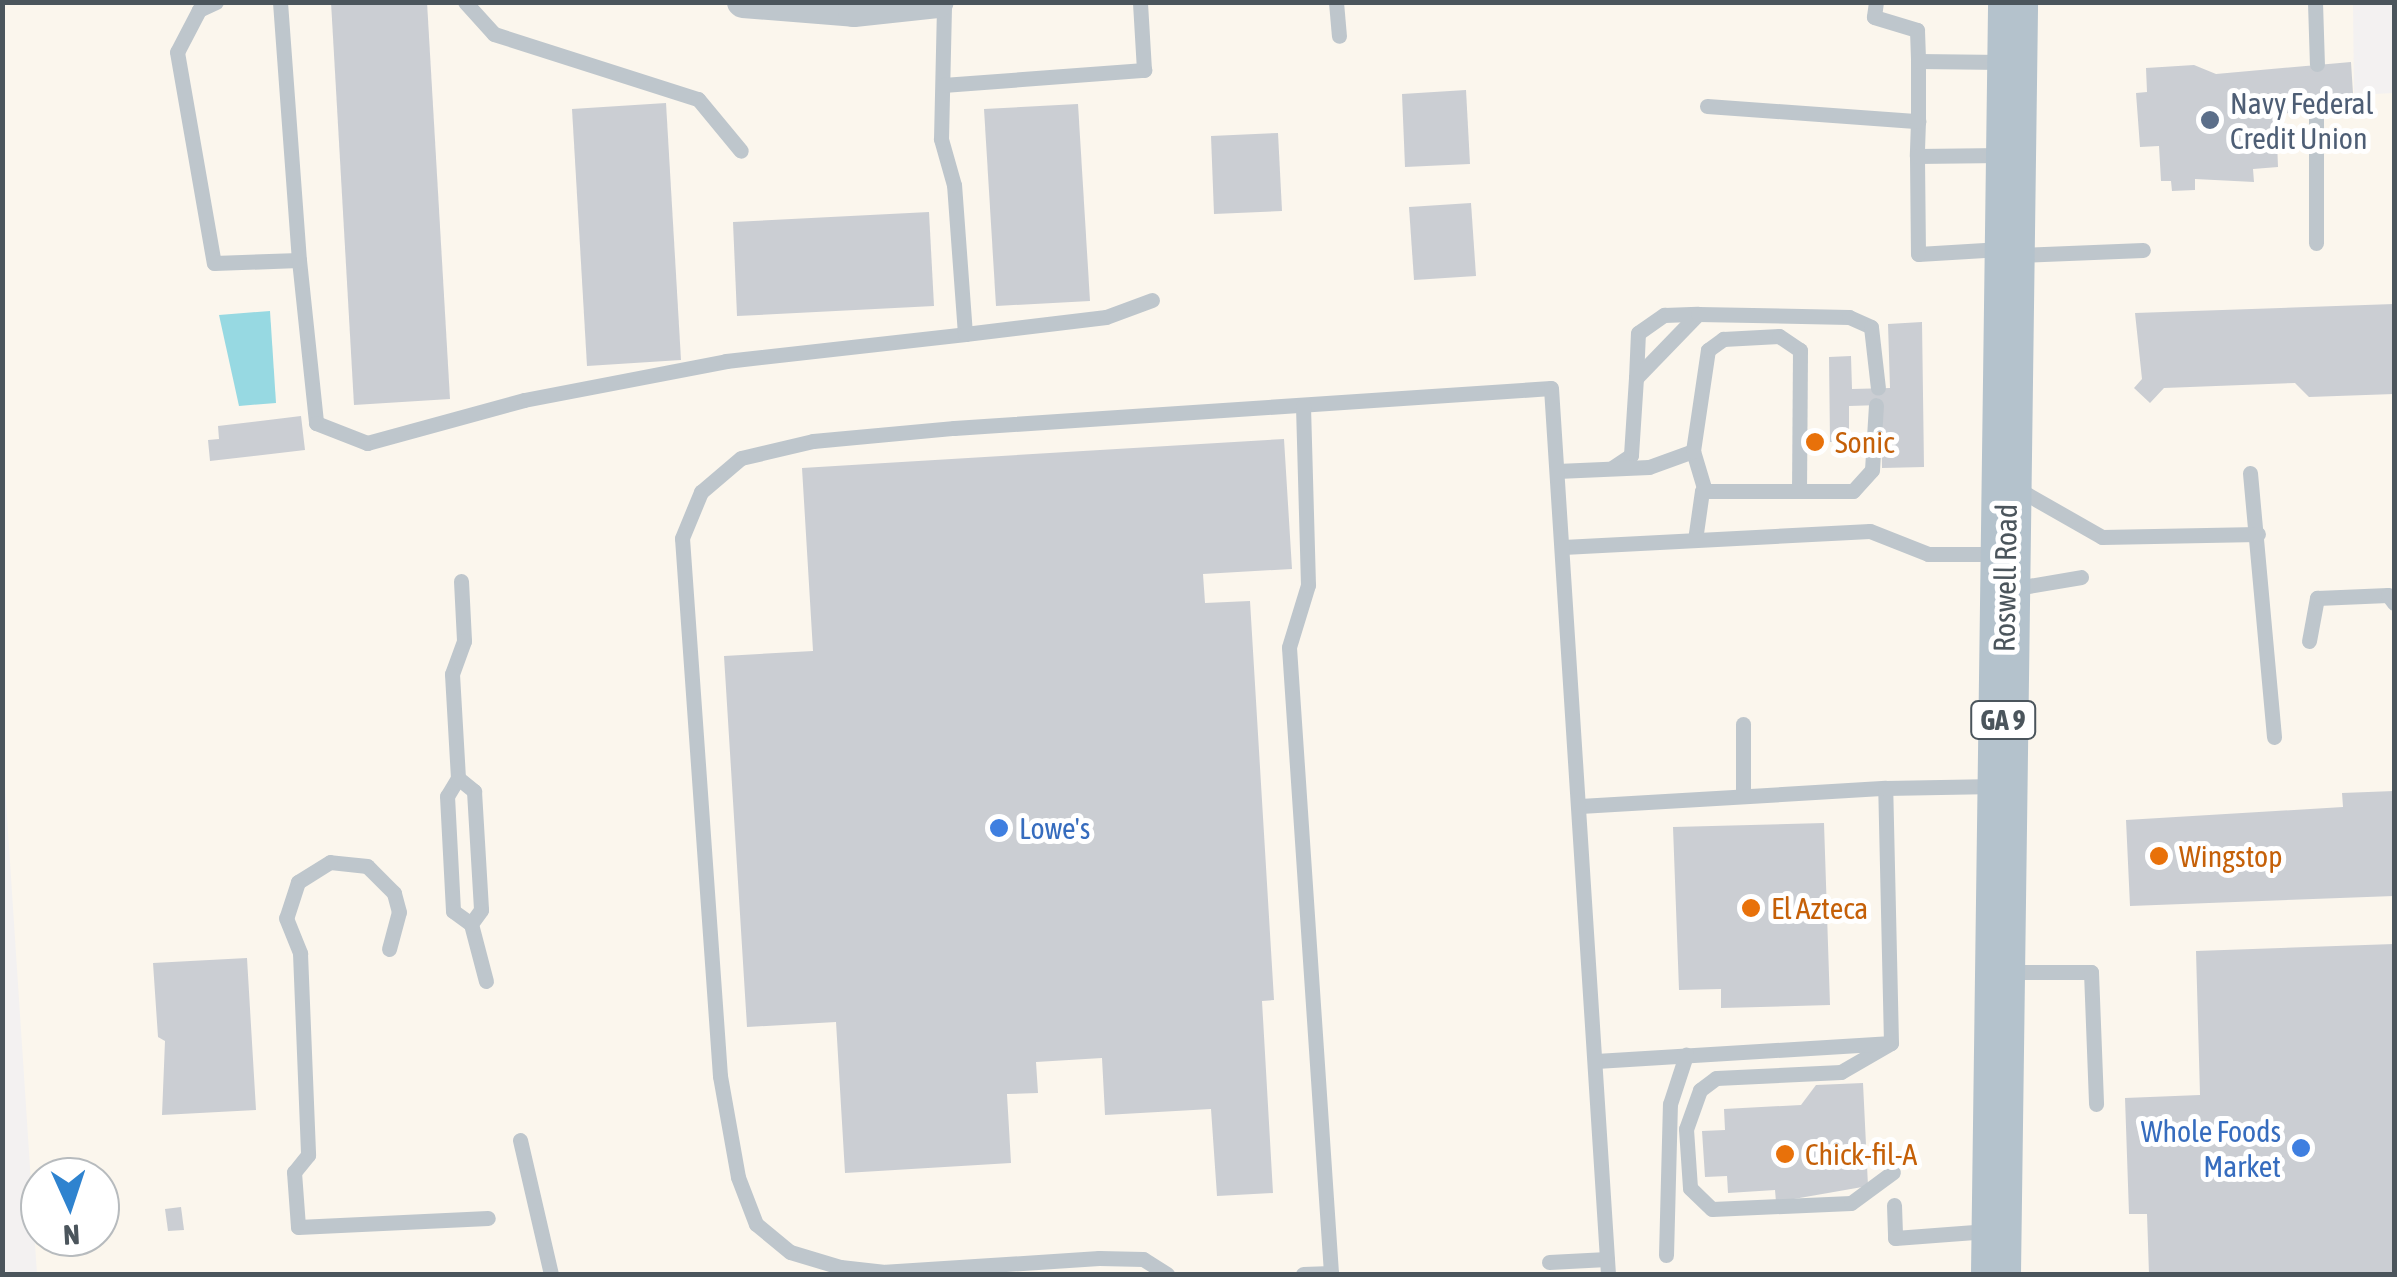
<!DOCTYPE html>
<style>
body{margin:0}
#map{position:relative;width:2397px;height:1277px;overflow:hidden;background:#f3f1f1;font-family:"Asap Condensed",sans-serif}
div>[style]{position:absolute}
.commercial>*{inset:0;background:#fbf6ed}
.water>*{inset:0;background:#97d9e2}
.building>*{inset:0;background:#cbced3}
.service>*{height:15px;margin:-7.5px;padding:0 7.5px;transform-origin:7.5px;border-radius:7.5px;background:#bec6cc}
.minor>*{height:32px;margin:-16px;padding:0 16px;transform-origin:16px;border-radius:16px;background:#bec6cc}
.primary>*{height:50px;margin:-25px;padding:0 25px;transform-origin:25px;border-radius:25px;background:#b4c2cc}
.dots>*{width:28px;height:28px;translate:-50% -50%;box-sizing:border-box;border:5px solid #fff;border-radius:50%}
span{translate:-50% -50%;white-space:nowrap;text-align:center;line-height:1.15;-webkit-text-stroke:10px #fff;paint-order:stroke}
.shield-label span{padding:2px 8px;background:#fff;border:2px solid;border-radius:8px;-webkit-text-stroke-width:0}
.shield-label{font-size:28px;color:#4b555c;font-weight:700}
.service-label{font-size:30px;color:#4e5e75}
.left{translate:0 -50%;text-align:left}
.food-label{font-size:30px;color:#c56008}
.street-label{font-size:30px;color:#4b555c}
.shop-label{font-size:30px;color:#366cbe}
.right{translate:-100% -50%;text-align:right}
.frame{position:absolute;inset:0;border:5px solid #4b555c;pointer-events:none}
.north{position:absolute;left:20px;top:1157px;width:100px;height:100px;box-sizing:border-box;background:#fff;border:2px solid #b7bbbe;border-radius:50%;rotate:177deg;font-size:28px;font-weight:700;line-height:40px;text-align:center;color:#4b555c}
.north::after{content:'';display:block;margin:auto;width:35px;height:45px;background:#2f83cf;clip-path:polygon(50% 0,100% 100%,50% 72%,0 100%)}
</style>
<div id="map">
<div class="commercial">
<i style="clip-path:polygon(evenodd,2px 3px,2353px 3px,2354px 95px,2394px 93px,2394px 1274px,37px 1274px,2px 740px,2px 3px,40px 1177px,100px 1177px,100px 1237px,40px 1237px,40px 1177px)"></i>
</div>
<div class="water">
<i style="clip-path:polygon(270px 311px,276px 403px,239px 406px,219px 315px)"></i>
</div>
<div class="building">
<i style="clip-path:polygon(331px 2px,427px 2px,450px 399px,354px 405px)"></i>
<i style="clip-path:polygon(2351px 62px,2354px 109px,2276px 114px,2278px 167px,2253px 169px,2254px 182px,2195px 179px,2195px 190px,2172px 191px,2171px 181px,2161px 181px,2159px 146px,2140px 147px,2136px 93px,2147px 92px,2146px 68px,2194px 65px,2216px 74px)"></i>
<i style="clip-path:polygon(1466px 90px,1470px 164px,1405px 167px,1402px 94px)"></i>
<i style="clip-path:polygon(666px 103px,681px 360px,587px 366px,572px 109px)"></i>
<i style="clip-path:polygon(1078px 104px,1090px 301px,996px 306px,984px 109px)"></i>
<i style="clip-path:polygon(1278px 133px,1282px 211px,1214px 214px,1211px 136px)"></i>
<i style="clip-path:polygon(1471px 203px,1476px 276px,1414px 280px,1409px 207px)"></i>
<i style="clip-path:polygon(929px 212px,934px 306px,737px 316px,733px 222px)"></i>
<i style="clip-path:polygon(2394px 304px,2394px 394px,2309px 397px,2295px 383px,2164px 388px,2150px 403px,2134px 388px,2142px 379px,2135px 313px)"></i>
<i style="clip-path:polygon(1922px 322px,1924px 467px,1882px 468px,1881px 405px,1849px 406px,1849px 441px,1830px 442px,1829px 357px,1851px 356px,1852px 389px,1890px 388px,1888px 324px)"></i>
<i style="clip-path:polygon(301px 416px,305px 450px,210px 461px,208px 440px,219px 439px,218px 426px)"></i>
<i style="clip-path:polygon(1284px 439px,1292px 569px,1203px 574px,1205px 603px,1250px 601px,1274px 1000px,1262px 1001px,1273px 1193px,1217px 1196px,1211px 1109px,1105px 1115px,1102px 1058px,1036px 1062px,1038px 1093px,1007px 1094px,1011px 1163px,845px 1173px,836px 1022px,747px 1027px,724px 656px,813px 651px,802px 468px)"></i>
<i style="clip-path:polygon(2394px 791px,2394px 896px,2130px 906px,2126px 820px,2343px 807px,2342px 793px)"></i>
<i style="clip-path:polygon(1824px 823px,1830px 1005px,1721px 1008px,1721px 989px,1679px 990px,1673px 827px)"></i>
<i style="clip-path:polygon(2394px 944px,2394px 1274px,2149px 1274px,2147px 1214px,2129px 1214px,2125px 1098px,2200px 1095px,2196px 951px)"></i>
<i style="clip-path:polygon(247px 958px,256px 1110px,162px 1115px,165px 1041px,158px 1037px,153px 963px)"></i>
<i style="clip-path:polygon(1863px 1083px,1868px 1186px,1776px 1202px,1775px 1190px,1728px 1193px,1727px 1176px,1705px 1177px,1702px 1131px,1725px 1130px,1724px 1109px,1801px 1105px,1816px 1085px)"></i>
<i style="clip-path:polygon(181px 1207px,184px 1230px,168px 1231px,165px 1209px)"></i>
</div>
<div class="service">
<i style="left:216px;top:2px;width:19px;rotate:155deg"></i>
<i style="left:199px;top:10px;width:47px;rotate:117.6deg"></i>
<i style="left:177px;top:52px;width:214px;rotate:80.1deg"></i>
<i style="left:214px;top:263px;width:85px;rotate:-2deg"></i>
<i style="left:299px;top:260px;width:164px;rotate:84deg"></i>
<i style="left:316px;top:423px;width:55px;rotate:21.4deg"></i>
<i style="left:367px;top:443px;width:163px;rotate:-15.3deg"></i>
<i style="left:524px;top:400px;width:206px;rotate:-10.9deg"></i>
<i style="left:726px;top:361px;width:241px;rotate:-6.4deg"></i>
<i style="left:965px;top:334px;width:149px;rotate:-94.2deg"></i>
<i style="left:954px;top:185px;width:48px;rotate:-105.8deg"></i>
<i style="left:941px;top:139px;width:137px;rotate:-88.7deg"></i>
<i style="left:280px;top:2px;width:259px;rotate:85.8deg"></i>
<i style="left:465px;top:2px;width:43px;rotate:47.8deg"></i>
<i style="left:494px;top:34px;width:214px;rotate:17.7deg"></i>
<i style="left:698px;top:99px;width:67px;rotate:50.4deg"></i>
<i style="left:1336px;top:2px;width:34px;rotate:85deg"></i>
<i style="left:1876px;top:2px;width:15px;rotate:98deg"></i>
<i style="left:1874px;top:17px;width:45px;rotate:16.8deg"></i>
<i style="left:1917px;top:30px;width:31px;rotate:88deg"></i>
<i style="left:2315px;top:2px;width:62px;rotate:88.2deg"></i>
<i style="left:943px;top:85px;width:202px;rotate:-4.3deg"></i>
<i style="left:1144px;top:70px;width:68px;rotate:-93.4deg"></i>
<i style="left:1707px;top:106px;width:212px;rotate:4.1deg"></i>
<i style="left:1918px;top:121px;width:35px;rotate:92deg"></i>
<i style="left:1918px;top:121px;width:60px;rotate:-90deg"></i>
<i style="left:1918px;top:61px;width:85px;rotate:0.7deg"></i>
<i style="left:2316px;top:243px;width:132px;rotate:-90deg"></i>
<i style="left:2001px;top:249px;width:83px;rotate:176.6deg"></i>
<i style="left:1918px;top:254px;width:98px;rotate:-90.6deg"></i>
<i style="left:1917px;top:156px;width:85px;rotate:-0.7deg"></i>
<i style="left:2019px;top:255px;width:124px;rotate:-2.3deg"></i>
<i style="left:965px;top:334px;width:142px;rotate:-6.9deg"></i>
<i style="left:1106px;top:317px;width:49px;rotate:-20.3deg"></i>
<i style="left:1636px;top:378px;width:45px;rotate:-87.5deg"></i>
<i style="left:1638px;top:333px;width:32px;rotate:-35deg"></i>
<i style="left:1664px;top:315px;width:34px;rotate:-2deg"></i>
<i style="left:1693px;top:451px;width:42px;rotate:73.3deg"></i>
<i style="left:1612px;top:468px;width:23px;rotate:-34deg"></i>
<i style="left:1631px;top:455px;width:77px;rotate:-86.3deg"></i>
<i style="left:1636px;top:378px;width:89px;rotate:-45.9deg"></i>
<i style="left:1698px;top:314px;width:151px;rotate:1.1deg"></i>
<i style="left:1849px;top:317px;width:24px;rotate:24deg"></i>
<i style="left:1871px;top:327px;width:61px;rotate:83.5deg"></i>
<i style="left:1557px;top:471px;width:92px;rotate:-2.5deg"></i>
<i style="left:1649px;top:467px;width:47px;rotate:-20deg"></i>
<i style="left:1693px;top:451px;width:102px;rotate:-81.6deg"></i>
<i style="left:1708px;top:350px;width:19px;rotate:-36deg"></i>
<i style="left:1723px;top:339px;width:56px;rotate:-3.1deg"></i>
<i style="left:1779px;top:336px;width:25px;rotate:34deg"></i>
<i style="left:1800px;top:350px;width:141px;rotate:90.4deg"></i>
<i style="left:2250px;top:473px;width:265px;rotate:84.8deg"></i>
<i style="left:2016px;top:488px;width:99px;rotate:29.7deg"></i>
<i style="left:2102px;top:537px;width:156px;rotate:-1.1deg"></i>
<i style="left:1695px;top:540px;width:49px;rotate:-81.9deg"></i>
<i style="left:1702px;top:491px;width:151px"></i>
<i style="left:1853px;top:491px;width:28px;rotate:-48deg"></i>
<i style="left:1872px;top:470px;width:65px;rotate:-86.5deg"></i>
<i style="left:1563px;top:547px;width:307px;rotate:-3deg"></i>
<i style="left:1870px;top:531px;width:62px;rotate:21.6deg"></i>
<i style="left:1928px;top:554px;width:71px"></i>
<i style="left:461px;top:581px;width:60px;rotate:87.1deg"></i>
<i style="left:464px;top:641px;width:35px;rotate:110deg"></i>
<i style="left:452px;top:674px;width:104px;rotate:86.7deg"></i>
<i style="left:458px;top:778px;width:21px;rotate:121deg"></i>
<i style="left:447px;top:796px;width:115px;rotate:87deg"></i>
<i style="left:453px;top:911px;width:22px;rotate:36deg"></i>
<i style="left:471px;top:924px;width:59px;rotate:75.3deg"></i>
<i style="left:2011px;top:589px;width:71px;rotate:-9.7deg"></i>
<i style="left:2309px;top:641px;width:44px;rotate:-79.5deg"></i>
<i style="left:2317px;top:598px;width:71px;rotate:-2.4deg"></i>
<i style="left:2388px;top:595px;width:10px;rotate:53deg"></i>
<i style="left:1743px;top:724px;width:72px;rotate:90deg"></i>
<i style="left:458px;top:778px;width:21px;rotate:39deg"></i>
<i style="left:474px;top:791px;width:119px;rotate:86.6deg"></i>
<i style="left:481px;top:910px;width:17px;rotate:126deg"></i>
<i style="left:1580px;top:806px;width:306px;rotate:-3.4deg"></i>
<i style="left:389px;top:949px;width:38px;rotate:-75deg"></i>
<i style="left:399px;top:912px;width:20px;rotate:-105deg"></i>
<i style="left:394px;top:893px;width:38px;rotate:-135deg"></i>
<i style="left:367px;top:866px;width:37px;rotate:-174deg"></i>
<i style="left:330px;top:862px;width:38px;rotate:148deg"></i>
<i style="left:298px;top:882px;width:38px;rotate:108deg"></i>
<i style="left:286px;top:918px;width:38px;rotate:68deg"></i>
<i style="left:300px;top:953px;width:202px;rotate:87.7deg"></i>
<i style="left:308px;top:1155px;width:22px;rotate:129deg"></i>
<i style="left:294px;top:1172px;width:55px;rotate:85.8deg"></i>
<i style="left:298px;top:1227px;width:190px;rotate:-2.7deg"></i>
<i style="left:2008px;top:972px;width:83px"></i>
<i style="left:2091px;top:972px;width:132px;rotate:87.8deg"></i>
<i style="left:1891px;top:1043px;width:58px;rotate:149.9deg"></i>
<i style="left:1841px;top:1072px;width:125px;rotate:177.3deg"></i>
<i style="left:1716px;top:1078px;width:20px;rotate:143deg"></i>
<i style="left:1700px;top:1090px;width:41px;rotate:109.7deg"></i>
<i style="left:1686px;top:1129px;width:59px;rotate:86.1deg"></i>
<i style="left:1690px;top:1188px;width:30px;rotate:44deg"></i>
<i style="left:1712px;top:1209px;width:139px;rotate:-2.5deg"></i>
<i style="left:1851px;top:1203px;width:52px;rotate:-36.4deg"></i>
<i style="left:1891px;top:1043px;width:255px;rotate:-91.3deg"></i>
<i style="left:1885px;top:788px;width:111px;rotate:-1deg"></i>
<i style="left:1596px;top:1061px;width:292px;rotate:-3.5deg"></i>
<i style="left:520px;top:1140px;width:138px;rotate:77deg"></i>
<i style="left:1894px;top:1205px;width:33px;rotate:88deg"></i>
<i style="left:1895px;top:1238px;width:93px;rotate:-4.3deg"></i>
<i style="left:1666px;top:1255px;width:151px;rotate:-88.5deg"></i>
<i style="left:1670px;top:1104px;width:52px;rotate:-71.9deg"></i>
<i style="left:1549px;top:1262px;width:58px;rotate:-3deg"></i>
<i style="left:1167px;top:1274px;width:28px;rotate:-148deg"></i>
<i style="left:1143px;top:1259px;width:44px;rotate:-178.7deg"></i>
<i style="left:1099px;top:1258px;width:214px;rotate:176.3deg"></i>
<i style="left:885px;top:1272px;width:45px;rotate:-173.7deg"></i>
<i style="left:840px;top:1267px;width:52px;rotate:-163.3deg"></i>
<i style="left:790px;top:1252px;width:44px;rotate:-140.5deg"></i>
<i style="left:756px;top:1224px;width:50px;rotate:-111deg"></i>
<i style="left:738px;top:1177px;width:103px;rotate:-100.1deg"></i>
<i style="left:720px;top:1076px;width:539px;rotate:-94.04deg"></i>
<i style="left:682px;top:538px;width:50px;rotate:-67.6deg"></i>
<i style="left:701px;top:492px;width:52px;rotate:-40.4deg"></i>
<i style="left:741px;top:458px;width:74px;rotate:-13.3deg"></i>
<i style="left:813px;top:441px;width:142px;rotate:-5.3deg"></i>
<i style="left:954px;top:428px;width:598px;rotate:-3.83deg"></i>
<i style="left:1551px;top:388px;width:888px;rotate:86.32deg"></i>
<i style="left:1303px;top:1274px;width:28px;rotate:-2deg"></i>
<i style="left:1331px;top:1273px;width:627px;rotate:-93.84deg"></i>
<i style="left:1289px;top:647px;width:65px;rotate:-73deg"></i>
<i style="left:1308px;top:585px;width:179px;rotate:-91.6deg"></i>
</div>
<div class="minor">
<i style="left:743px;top:2px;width:111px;rotate:4.6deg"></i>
<i style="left:854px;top:11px;width:84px;rotate:-6.1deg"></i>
</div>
<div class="primary">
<i style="left:1996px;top:1274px;width:1272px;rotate:-89.23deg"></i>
</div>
<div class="dots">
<i style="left:2210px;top:120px;background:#5c6f8a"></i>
<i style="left:1815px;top:442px;background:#e8710a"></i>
<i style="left:999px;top:828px;background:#3f7fe0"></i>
<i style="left:2159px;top:856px;background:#e8710a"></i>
<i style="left:1751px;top:908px;background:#e8710a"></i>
<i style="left:2301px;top:1148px;background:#3f7fe0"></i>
<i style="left:1785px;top:1154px;background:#e8710a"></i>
</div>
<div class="shield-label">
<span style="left:2003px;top:720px">GA 9</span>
</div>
<div class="service-label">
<span class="left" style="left:2230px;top:120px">Navy Federal<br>Credit Union</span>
</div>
<div class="food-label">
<span class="left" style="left:1835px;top:442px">Sonic</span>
<span class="left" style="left:2179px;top:856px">Wingstop</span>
<span class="left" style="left:1771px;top:908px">El Azteca</span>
<span class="left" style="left:1805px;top:1154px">Chick-fil-A</span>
</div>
<div class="street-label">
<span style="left:2005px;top:578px;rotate:-89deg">Roswell Road</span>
</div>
<div class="shop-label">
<span class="left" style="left:1019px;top:828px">Lowe's</span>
<span class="right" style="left:2281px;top:1148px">Whole Foods<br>Market</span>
</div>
<div class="frame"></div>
<div class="north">N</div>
</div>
